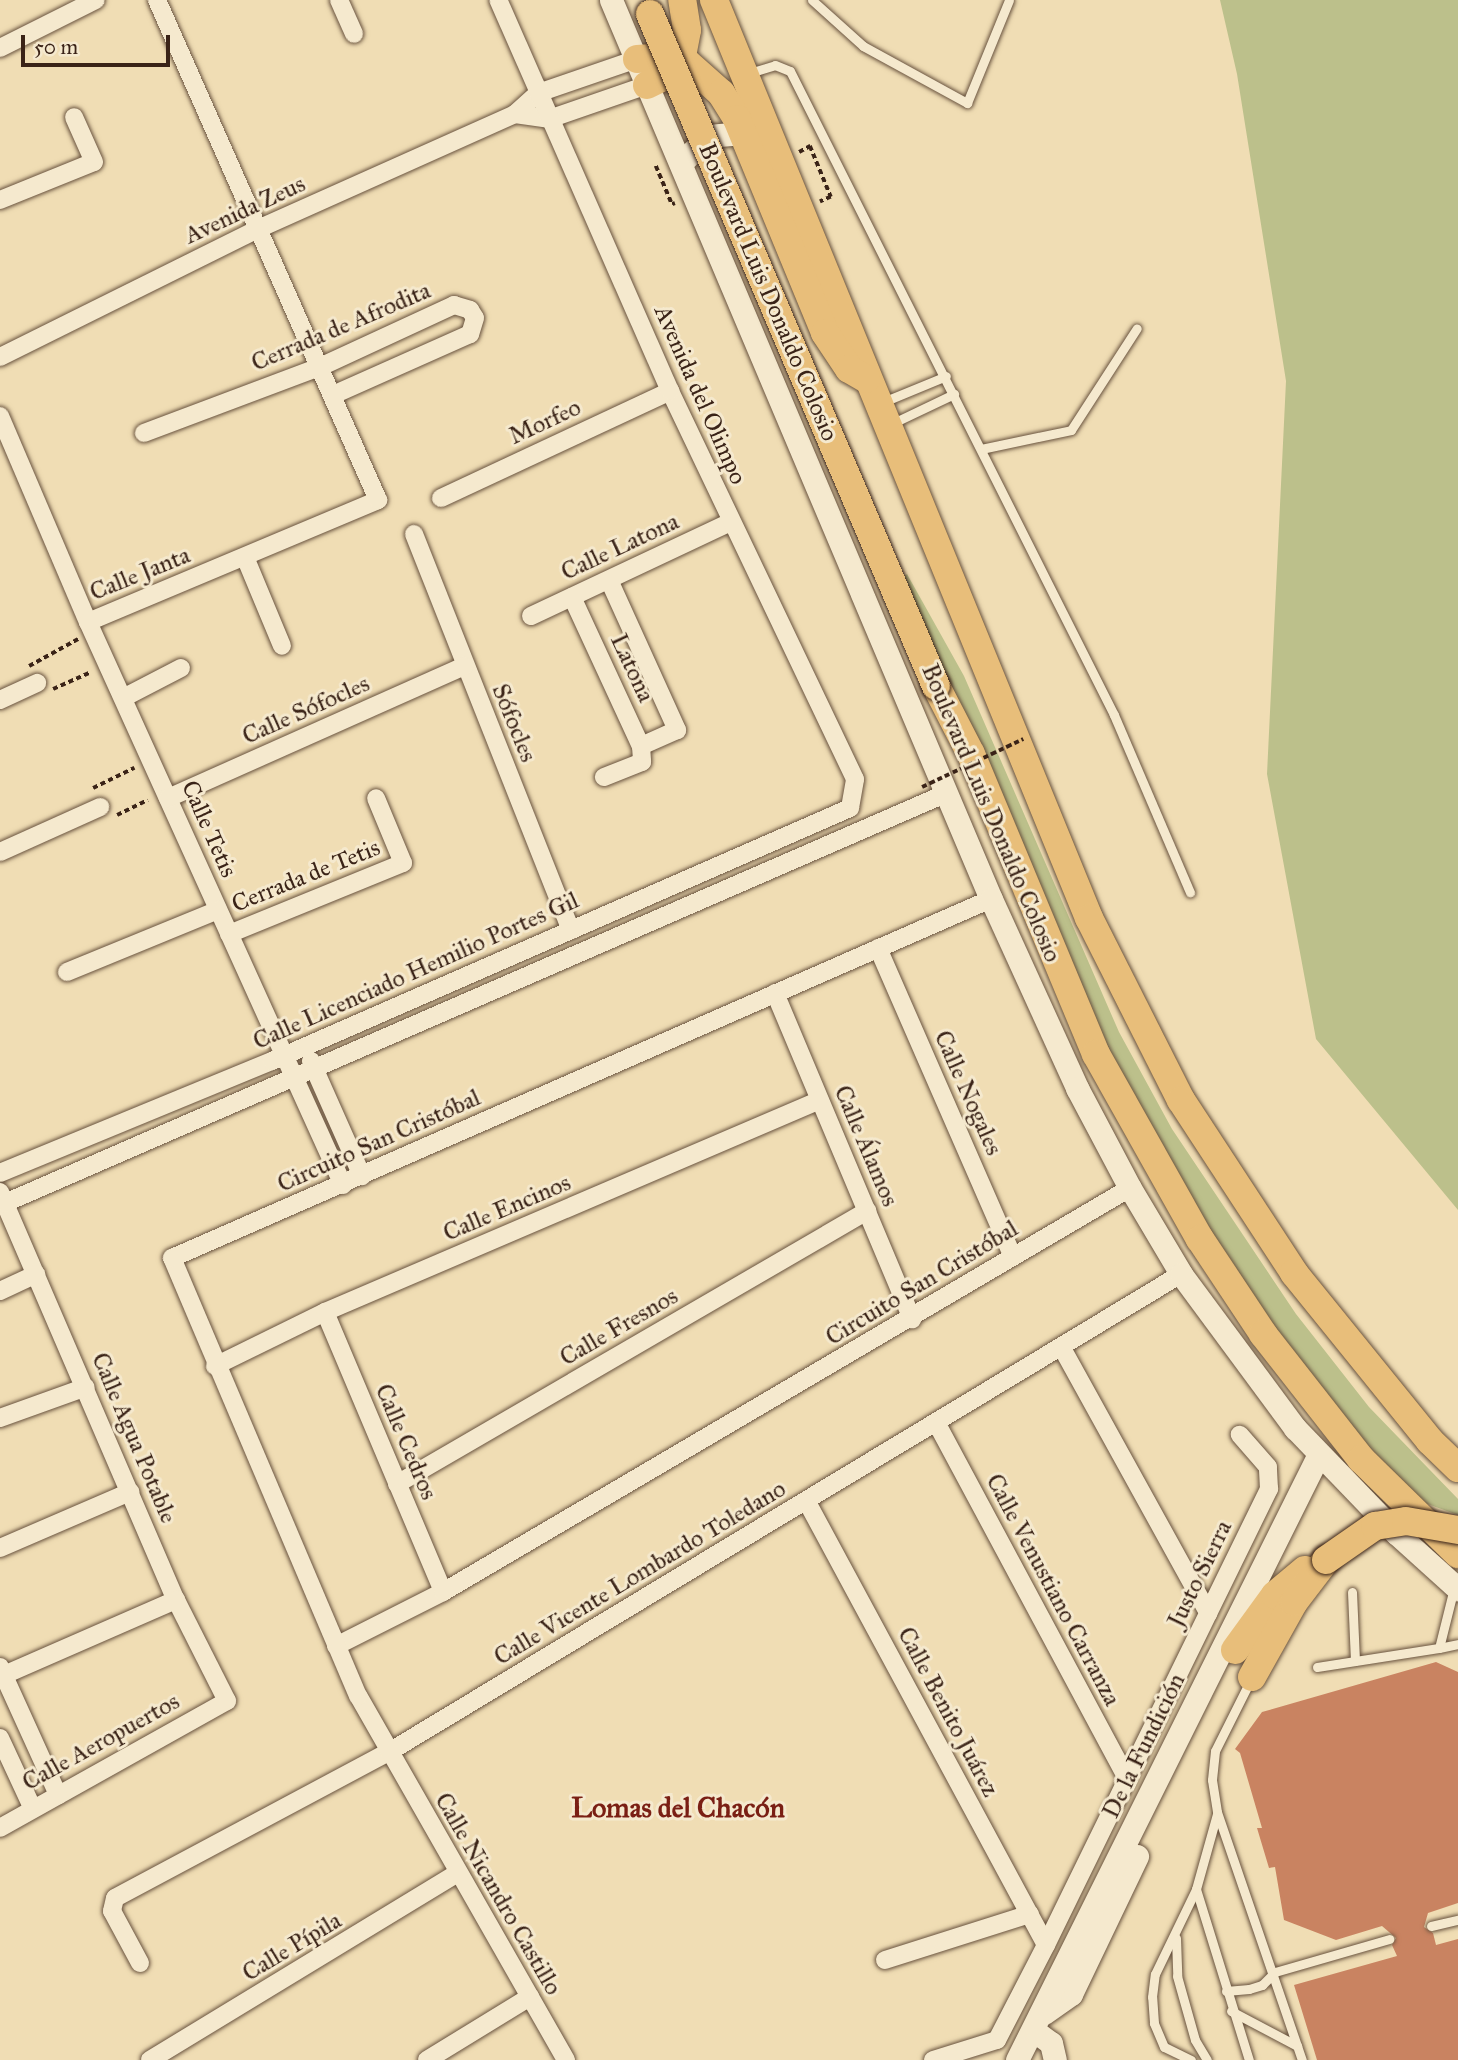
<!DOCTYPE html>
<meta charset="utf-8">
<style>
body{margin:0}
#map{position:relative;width:1458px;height:2060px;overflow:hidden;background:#f0ddb4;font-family:"IM FELL Great Primer",serif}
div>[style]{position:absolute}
.green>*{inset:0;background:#bcc08b}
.building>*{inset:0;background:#c98361}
.path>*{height:3.5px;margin-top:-1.75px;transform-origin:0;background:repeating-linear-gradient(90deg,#3a2317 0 5px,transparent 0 8.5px)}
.roads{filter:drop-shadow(0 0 2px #68523e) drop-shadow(0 0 2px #68523e)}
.service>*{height:9px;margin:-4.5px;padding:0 4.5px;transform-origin:4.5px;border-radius:4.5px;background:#f5e9ce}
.minor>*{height:18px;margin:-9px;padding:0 9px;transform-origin:9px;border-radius:9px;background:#f5e9ce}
.tertiary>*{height:23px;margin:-11.5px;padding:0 11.5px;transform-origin:11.5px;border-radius:11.5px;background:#f5e9ce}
.primary>*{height:28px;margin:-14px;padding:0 14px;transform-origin:14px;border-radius:14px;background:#e8be7a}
.path-bridge>*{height:3.5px;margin-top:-1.75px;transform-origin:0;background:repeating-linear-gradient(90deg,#3a2317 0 5px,transparent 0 8.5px)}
.bridges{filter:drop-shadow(0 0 2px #3a2317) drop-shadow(0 0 2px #3a2317)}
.primary-bridge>*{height:28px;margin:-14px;padding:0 14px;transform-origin:14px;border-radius:14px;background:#e8be7a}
span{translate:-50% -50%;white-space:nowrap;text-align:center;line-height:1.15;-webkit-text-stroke:6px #f5e9ce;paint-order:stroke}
.street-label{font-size:24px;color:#3a2317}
.quarter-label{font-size:28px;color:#7a1f14;font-weight:700}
.scale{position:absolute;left:21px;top:35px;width:149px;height:32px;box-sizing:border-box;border:4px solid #3a2317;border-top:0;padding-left:9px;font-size:21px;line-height:24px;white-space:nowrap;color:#3a2317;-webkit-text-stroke:5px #f5e9ce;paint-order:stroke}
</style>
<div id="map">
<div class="green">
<i style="clip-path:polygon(1220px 0,1458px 0,1458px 1210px,1316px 1039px,1267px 774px,1286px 381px,1237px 74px)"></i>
<i style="clip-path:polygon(907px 574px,964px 676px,1119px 1032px,1172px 1129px,1296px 1314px,1369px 1407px,1458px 1499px,1458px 1515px,1422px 1502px,1356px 1433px,1273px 1329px,1201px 1227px,1101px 1042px,903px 577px)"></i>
</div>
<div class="building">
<i style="clip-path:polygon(1436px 1662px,1458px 1672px,1458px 1903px,1428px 1913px,1424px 1927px,1433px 1933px,1436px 1945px,1458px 1939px,1458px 2060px,1317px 2060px,1294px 1985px,1397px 1956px,1392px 1945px,1396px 1938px,1382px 1926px,1336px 1940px,1284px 1920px,1275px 1867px,1269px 1868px,1257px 1828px,1262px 1828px,1240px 1753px,1235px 1749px,1262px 1712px)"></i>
</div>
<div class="path">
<i style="left:799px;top:152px;width:13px;rotate:-29deg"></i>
<i style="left:810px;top:146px;width:55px;rotate:67.6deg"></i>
<i style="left:831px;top:197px;width:12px;rotate:156deg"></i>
<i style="left:656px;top:166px;width:41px;rotate:67.2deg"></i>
<i style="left:672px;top:204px;width:3px;rotate:-18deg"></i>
<i style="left:29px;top:666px;width:56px;rotate:-28.9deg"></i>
<i style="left:53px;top:689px;width:42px;rotate:-24.1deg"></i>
<i style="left:93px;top:788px;width:46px;rotate:-26deg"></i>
<i style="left:117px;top:815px;width:34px;rotate:-26deg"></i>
</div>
<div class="roads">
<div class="service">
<i style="left:812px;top:0;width:69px;rotate:42deg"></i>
<i style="left:863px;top:46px;width:119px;rotate:28.7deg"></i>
<i style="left:967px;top:103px;width:111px;rotate:-67.8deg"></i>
<i style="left:746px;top:74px;width:30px;rotate:-17deg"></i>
<i style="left:775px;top:65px;width:16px;rotate:22deg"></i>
<i style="left:790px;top:71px;width:721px;rotate:63.29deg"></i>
<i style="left:1114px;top:715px;width:193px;rotate:66.8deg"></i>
<i style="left:883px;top:402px;width:68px;rotate:-22.4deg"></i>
<i style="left:891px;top:424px;width:70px;rotate:-25.5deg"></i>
<i style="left:981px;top:449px;width:92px;rotate:-11.9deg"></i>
<i style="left:1071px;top:430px;width:121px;rotate:-57.1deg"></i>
<i style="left:1352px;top:1592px;width:69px;rotate:87.5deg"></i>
<i style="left:1439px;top:1648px;width:19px;rotate:-12deg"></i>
<i style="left:1317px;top:1667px;width:123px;rotate:-8.9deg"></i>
<i style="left:1439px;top:1648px;width:62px;rotate:-76deg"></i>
<i style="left:1251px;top:1679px;width:80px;rotate:116.6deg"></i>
<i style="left:1215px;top:1751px;width:29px;rotate:96deg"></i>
<i style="left:1212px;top:1780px;width:32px;rotate:81deg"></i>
<i style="left:1217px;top:1812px;width:262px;rotate:71.1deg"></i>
<i style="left:1196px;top:1889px;width:179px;rotate:72.8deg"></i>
<i style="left:1431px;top:1926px;width:28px;rotate:-13deg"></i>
<i style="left:1176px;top:1938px;width:38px;rotate:88deg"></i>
<i style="left:1177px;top:1976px;width:66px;rotate:74.3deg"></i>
<i style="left:1195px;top:2040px;width:23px;rotate:59deg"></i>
<i style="left:1226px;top:1991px;width:23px;rotate:-5deg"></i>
<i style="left:1249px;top:1989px;width:14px;rotate:-17deg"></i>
<i style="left:1262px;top:1985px;width:18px;rotate:-45deg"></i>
<i style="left:1275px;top:1972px;width:119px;rotate:-16.1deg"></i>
<i style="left:1231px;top:2011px;width:75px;rotate:27.9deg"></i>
<i style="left:1191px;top:2060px;width:30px;rotate:-154deg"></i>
<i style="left:1164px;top:2047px;width:26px;rotate:-113deg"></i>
<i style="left:1154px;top:2023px;width:26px;rotate:-94deg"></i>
<i style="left:1152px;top:1997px;width:23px;rotate:-83deg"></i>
<i style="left:1155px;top:1974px;width:94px;rotate:-64.2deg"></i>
<i style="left:1196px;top:1889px;width:78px;rotate:-74.4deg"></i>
</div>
<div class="minor">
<i style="left:339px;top:0;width:37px;rotate:66deg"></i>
<i style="left:0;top:48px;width:107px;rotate:-26.6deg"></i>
<i style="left:515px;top:114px;width:34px;rotate:8deg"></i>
<i style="left:549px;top:119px;width:104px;rotate:-19.1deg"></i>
<i style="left:0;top:200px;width:101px;rotate:-22deg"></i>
<i style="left:94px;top:162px;width:49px;rotate:-114deg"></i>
<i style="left:0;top:357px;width:288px;rotate:-26.4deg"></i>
<i style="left:258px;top:229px;width:282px;rotate:-24.1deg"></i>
<i style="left:515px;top:114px;width:31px;rotate:-42deg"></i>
<i style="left:538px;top:93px;width:105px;rotate:-19deg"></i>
<i style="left:0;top:416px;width:224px;rotate:66.9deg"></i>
<i style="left:88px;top:622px;width:618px;rotate:65.63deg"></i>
<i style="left:144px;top:433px;width:188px;rotate:-20.6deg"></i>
<i style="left:320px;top:367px;width:148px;rotate:-24.8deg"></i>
<i style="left:454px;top:305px;width:17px;rotate:17deg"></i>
<i style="left:470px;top:310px;width:9px;rotate:58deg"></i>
<i style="left:475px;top:318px;width:17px;rotate:107deg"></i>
<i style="left:470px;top:334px;width:150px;rotate:156deg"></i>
<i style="left:441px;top:498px;width:253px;rotate:-25deg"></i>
<i style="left:414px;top:534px;width:426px;rotate:68.4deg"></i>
<i style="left:245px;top:557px;width:96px;rotate:67.4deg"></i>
<i style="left:609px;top:580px;width:165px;rotate:65.6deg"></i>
<i style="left:677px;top:730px;width:39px;rotate:156deg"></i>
<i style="left:572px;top:597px;width:164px;rotate:65.2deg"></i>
<i style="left:641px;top:746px;width:16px;rotate:86deg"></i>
<i style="left:642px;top:762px;width:41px;rotate:158.5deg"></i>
<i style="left:531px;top:616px;width:221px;rotate:-25.2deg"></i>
<i style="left:88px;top:622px;width:315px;rotate:-22.8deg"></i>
<i style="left:378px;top:500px;width:547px;rotate:-113.85deg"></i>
<i style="left:125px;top:697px;width:63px;rotate:-27.4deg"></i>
<i style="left:0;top:700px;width:41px;rotate:-24.7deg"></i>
<i style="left:168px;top:798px;width:324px;rotate:-24deg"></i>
<i style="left:0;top:852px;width:110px;rotate:-24.2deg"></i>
<i style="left:229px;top:934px;width:188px;rotate:-22.2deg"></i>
<i style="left:403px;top:863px;width:70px;rotate:-112.6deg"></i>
<i style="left:878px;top:948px;width:337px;rotate:66.4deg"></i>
<i style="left:67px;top:972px;width:163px;rotate:-22.3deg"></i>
<i style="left:775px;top:993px;width:354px;rotate:67.2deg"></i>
<i style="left:311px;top:1061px;width:126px;rotate:66.1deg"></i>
<i style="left:0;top:1173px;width:294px;rotate:-22.4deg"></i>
<i style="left:272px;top:1061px;width:631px;rotate:-23.64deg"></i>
<i style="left:850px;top:808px;width:29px;rotate:-80deg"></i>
<i style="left:855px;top:779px;width:430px;rotate:-115.5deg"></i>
<i style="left:670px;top:391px;width:427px;rotate:-113.7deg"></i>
<i style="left:0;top:1192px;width:444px;rotate:66.7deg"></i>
<i style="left:176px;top:1600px;width:113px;rotate:63.2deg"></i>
<i style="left:227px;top:1701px;width:260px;rotate:150.8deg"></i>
<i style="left:5px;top:1203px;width:1027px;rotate:-23.52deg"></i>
<i style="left:0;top:1291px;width:40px;rotate:-25deg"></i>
<i style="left:325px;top:1312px;width:304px;rotate:67.1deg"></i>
<i style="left:1062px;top:1348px;width:303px;rotate:61.1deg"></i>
<i style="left:215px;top:1366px;width:123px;rotate:-26.1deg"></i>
<i style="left:325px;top:1312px;width:538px;rotate:-23.18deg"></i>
<i style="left:0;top:1418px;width:91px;rotate:-19.8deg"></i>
<i style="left:937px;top:1424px;width:403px;rotate:61.8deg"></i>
<i style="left:397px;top:1484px;width:544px;rotate:-30.15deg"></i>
<i style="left:807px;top:1502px;width:503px;rotate:61.65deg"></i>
<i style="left:0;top:1548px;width:142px;rotate:-23.3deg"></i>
<i style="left:336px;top:1646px;width:120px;rotate:-26.8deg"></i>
<i style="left:443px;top:1592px;width:797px;rotate:-30.46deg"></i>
<i style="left:0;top:1667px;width:141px;rotate:65.6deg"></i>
<i style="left:4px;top:1675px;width:188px;rotate:-23.6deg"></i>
<i style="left:0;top:1738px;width:76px;rotate:65.1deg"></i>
<i style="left:885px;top:1960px;width:152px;rotate:-17.6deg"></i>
<i style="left:140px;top:1963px;width:59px;rotate:-118.3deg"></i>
<i style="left:112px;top:1911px;width:13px;rotate:-77deg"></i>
<i style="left:115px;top:1898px;width:310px;rotate:-28.1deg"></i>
<i style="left:389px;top:1752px;width:925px;rotate:-31.11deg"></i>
<i style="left:150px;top:2060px;width:360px;rotate:-31.3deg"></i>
<i style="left:427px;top:2060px;width:121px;rotate:-31.5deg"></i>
<i style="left:566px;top:2060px;width:419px;rotate:-119.7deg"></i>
<i style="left:358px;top:1696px;width:476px;rotate:-113deg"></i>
<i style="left:172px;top:1258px;width:894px;rotate:-23.67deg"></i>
<i style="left:933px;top:2060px;width:67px;rotate:-17.4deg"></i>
<i style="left:997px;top:2040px;width:107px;rotate:-62.7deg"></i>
<i style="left:1046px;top:1945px;width:508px;rotate:-63.94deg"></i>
<i style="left:1269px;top:1489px;width:22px;rotate:-93deg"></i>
<i style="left:1268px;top:1467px;width:43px;rotate:-131.2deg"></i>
</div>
<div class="tertiary">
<i style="left:611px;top:0;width:976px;rotate:67.09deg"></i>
<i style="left:991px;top:899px;width:208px;rotate:65.5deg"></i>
<i style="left:1077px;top:1088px;width:113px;rotate:62.1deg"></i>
<i style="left:1130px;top:1188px;width:100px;rotate:59.3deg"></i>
<i style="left:1181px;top:1274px;width:192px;rotate:53.5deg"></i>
<i style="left:1295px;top:1428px;width:146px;rotate:46.1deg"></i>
<i style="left:1396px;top:1533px;width:84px;rotate:42.1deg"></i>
<i style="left:681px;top:163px;width:38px;rotate:-45deg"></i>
<i style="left:708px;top:136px;width:35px;rotate:-5deg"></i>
<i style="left:1044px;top:2013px;width:33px;rotate:-35deg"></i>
<i style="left:1071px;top:1994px;width:153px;rotate:-64.4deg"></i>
<i style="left:1033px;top:2030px;width:22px;rotate:36deg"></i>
<i style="left:1051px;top:2043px;width:17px;rotate:77deg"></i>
<i style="left:1017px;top:2060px;width:675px;rotate:-63.51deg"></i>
</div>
<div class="primary">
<i style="left:714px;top:0;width:992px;rotate:67.78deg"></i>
<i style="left:1089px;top:918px;width:204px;rotate:63.2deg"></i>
<i style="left:1181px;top:1100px;width:207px;rotate:56.8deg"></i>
<i style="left:1294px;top:1273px;width:216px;rotate:51deg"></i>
<i style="left:1430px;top:1441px;width:39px;rotate:44deg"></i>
<i style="left:637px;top:59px;width:30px;rotate:-4deg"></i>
<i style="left:667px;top:57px;width:20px;rotate:15deg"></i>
<i style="left:686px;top:62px;width:47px;rotate:41.5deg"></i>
<i style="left:721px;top:93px;width:31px;rotate:58deg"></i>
<i style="left:737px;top:119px;width:231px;rotate:67.6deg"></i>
<i style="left:825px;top:333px;width:43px;rotate:56.3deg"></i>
<i style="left:849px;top:369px;width:20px;rotate:30deg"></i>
<i style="left:647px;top:85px;width:25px;rotate:-26deg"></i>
<i style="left:670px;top:74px;width:26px;rotate:-61deg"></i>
<i style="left:683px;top:51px;width:21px;rotate:-79deg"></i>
<i style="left:687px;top:30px;width:30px;rotate:-99deg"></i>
<i style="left:936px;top:686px;width:76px;rotate:62.8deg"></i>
<i style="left:971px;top:754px;width:325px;rotate:67.4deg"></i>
<i style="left:1096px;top:1054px;width:212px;rotate:60.7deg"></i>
<i style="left:1200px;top:1239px;width:114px;rotate:56.4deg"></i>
<i style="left:1263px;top:1334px;width:159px;rotate:51.9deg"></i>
<i style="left:1361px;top:1459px;width:136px;rotate:44.4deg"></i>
<i style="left:1235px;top:1650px;width:68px;rotate:-54deg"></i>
<i style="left:1275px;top:1595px;width:39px;rotate:-40deg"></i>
<i style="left:1252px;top:1677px;width:86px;rotate:-60.8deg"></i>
<i style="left:1294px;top:1602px;width:53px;rotate:-52.7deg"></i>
</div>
</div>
<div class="path-bridge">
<i style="left:922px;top:787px;width:112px;rotate:-25.4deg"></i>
</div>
<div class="bridges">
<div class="primary-bridge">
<i style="left:650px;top:14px;width:730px;rotate:66.95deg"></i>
<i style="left:1326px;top:1560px;width:60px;rotate:-34.8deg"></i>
<i style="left:1375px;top:1526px;width:31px;rotate:-9deg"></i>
<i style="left:1406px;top:1521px;width:53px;rotate:9.8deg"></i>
</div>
</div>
<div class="street-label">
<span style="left:245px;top:210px;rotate:-25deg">Avenida Zeus</span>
<span style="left:768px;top:292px;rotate:67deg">Boulevard Luis Donaldo Colosio</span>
<span style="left:341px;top:327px;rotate:-23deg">Cerrada de Afrodita</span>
<span style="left:700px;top:395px;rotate:66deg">Avenida del Olimpo</span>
<span style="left:545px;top:422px;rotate:-25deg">Morfeo</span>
<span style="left:620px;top:547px;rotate:-25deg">Calle Latona</span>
<span style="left:140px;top:574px;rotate:-22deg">Calle Janta</span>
<span style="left:632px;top:668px;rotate:65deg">Latona</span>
<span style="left:306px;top:710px;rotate:-24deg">Calle Sófocles</span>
<span style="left:514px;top:723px;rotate:68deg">Sófocles</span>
<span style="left:991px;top:813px;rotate:67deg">Boulevard Luis Donaldo Colosio</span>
<span style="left:209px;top:829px;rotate:66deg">Calle Tetis</span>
<span style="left:306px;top:876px;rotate:-22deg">Cerrada de Tetis</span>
<span style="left:416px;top:971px;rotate:-24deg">Calle Licenciado Hemilio Portes Gil</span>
<span style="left:968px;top:1093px;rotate:66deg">Calle Nogales</span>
<span style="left:379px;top:1141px;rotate:-24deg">Circuito San Cristóbal</span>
<span style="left:866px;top:1146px;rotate:67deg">Calle Álamos</span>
<span style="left:507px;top:1208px;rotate:-23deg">Calle Encinos</span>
<span style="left:922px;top:1283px;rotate:-31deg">Circuito San Cristóbal</span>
<span style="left:619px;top:1327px;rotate:-30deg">Calle Fresnos</span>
<span style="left:134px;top:1438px;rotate:67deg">Calle Agua Potable</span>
<span style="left:406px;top:1442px;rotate:67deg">Calle Cedros</span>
<span style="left:640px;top:1573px;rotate:-31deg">Calle Vicente Lombardo Toledano</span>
<span style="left:1200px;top:1574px;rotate:-64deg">Justo Sierra</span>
<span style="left:1053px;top:1590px;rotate:62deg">Calle Venustiano Carranza</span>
<span style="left:948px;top:1712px;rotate:62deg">Calle Benito Juárez</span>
<span style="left:101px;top:1742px;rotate:-29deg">Calle Aeropuertos</span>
<span style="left:1144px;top:1746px;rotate:-64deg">De la Fundición</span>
<span style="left:498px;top:1894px;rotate:60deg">Calle Nicandro Castillo</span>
<span style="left:292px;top:1947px;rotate:-31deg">Calle Pípila</span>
</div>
<div class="quarter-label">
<span style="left:678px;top:1808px">Lomas del Chacón</span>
</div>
<div class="scale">50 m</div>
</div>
